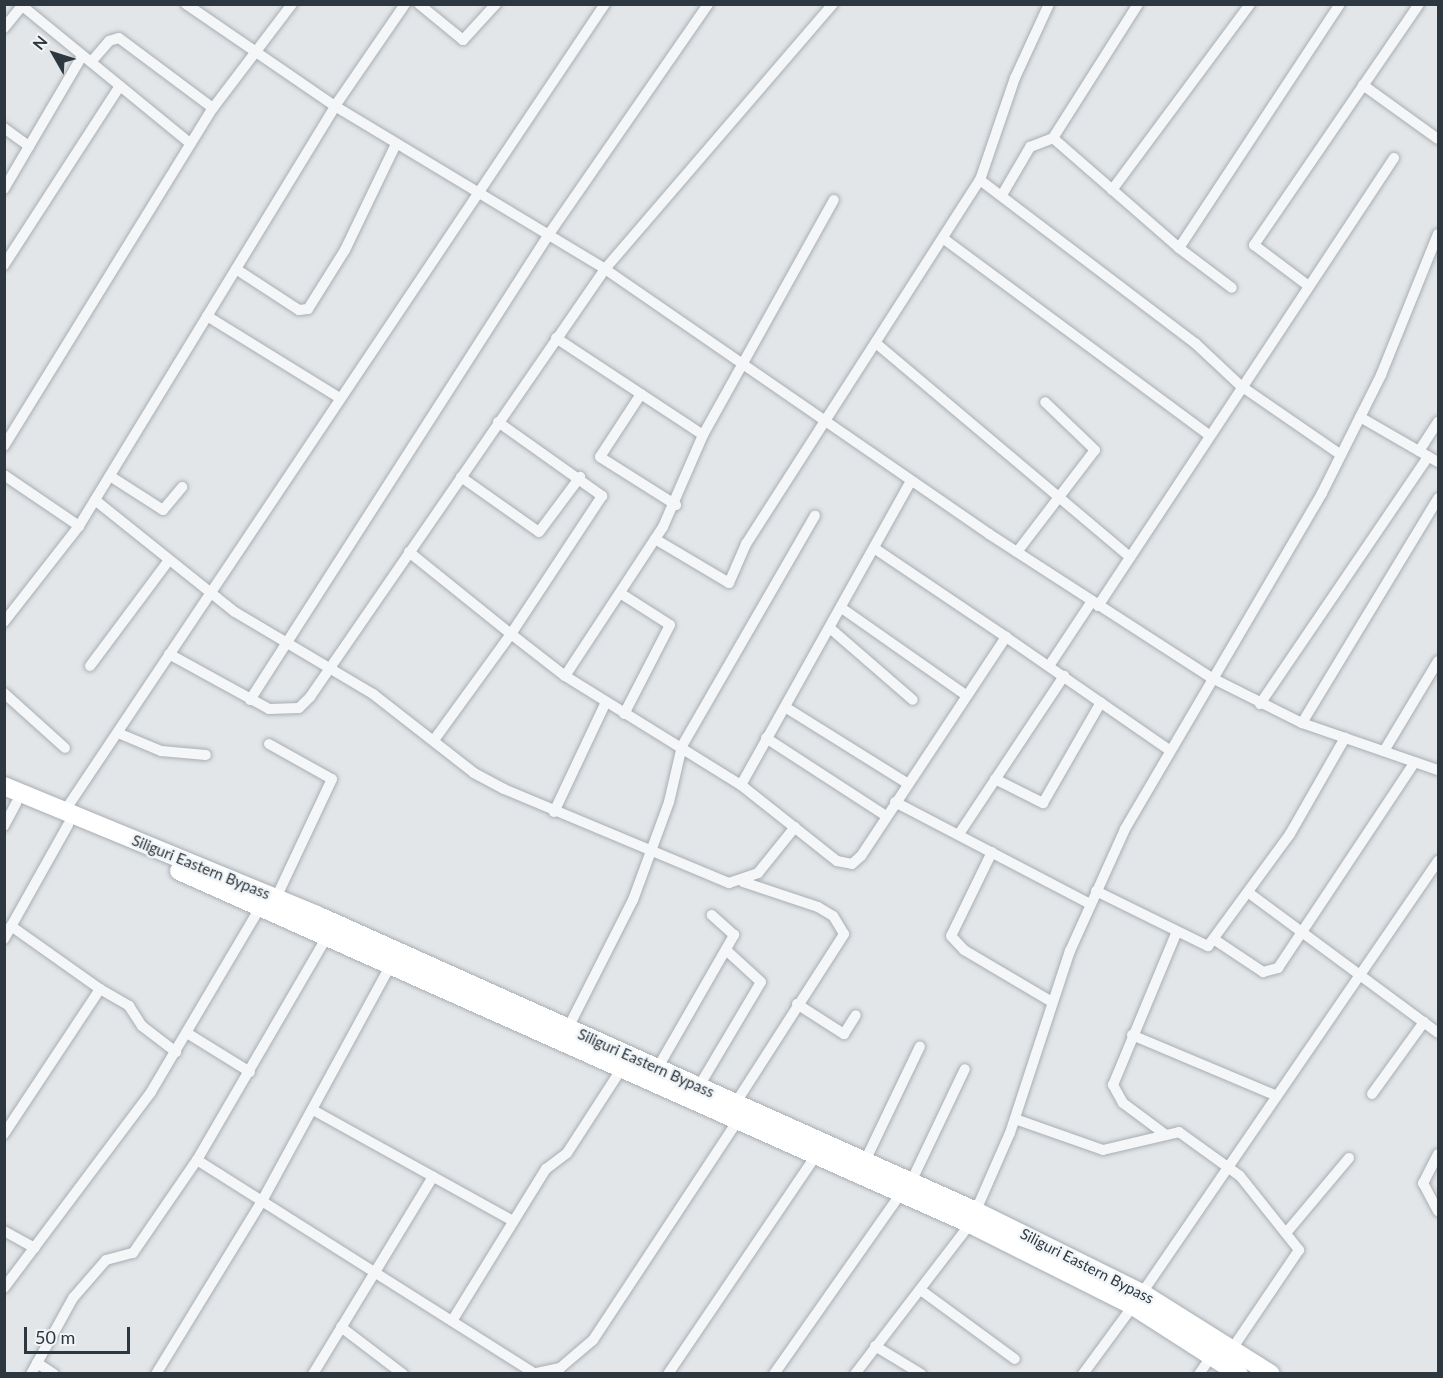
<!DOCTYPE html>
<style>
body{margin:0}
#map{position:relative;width:1443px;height:1378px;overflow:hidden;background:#e2e6e9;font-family:Lato,sans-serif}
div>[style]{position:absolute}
.roads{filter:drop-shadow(0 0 2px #a8aeb3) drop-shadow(0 0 2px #a8aeb3)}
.minor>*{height:10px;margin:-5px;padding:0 5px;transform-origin:5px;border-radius:5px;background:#f5f6f8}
.primary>*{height:18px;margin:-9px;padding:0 9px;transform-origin:9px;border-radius:9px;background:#fff}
span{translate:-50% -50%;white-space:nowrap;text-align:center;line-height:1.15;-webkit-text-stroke:5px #f2f5f7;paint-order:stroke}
.street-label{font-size:15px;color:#2c3740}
.frame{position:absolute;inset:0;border:6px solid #2c3740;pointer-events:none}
.north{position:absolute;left:24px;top:24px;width:60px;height:60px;-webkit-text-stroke:4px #f2f5f7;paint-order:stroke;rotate:309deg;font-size:16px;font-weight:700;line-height:24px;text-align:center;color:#2c3740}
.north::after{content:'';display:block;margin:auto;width:21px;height:27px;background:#2c3740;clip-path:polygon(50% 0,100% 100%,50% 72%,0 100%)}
.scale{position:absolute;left:24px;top:1327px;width:106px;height:27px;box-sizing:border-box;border:3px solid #2c3740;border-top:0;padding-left:8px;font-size:18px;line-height:21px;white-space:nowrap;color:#2c3740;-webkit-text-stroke:4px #f2f5f7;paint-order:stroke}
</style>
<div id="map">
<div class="roads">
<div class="minor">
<i style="left:20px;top:4px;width:220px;rotate:39.3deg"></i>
<i style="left:186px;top:4px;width:181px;rotate:34.4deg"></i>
<i style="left:335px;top:106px;width:315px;rotate:31.1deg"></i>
<i style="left:605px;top:269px;width:467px;rotate:34.6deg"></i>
<i style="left:989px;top:534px;width:263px;rotate:32.9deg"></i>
<i style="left:1210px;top:677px;width:103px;rotate:26.6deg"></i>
<i style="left:1302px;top:723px;width:144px;rotate:19.1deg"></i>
<i style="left:419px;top:4px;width:57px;rotate:39.3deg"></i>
<i style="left:463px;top:40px;width:49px;rotate:-47.5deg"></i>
<i style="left:4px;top:28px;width:28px;rotate:-51deg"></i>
<i style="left:91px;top:62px;width:28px;rotate:-49deg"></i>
<i style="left:109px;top:41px;width:10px;rotate:-17deg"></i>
<i style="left:119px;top:38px;width:117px;rotate:36.7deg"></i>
<i style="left:1363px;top:85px;width:92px;rotate:35.8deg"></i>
<i style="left:4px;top:128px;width:31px;rotate:36deg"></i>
<i style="left:1053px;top:138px;width:167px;rotate:41.1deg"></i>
<i style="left:1179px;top:248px;width:292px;rotate:-56.6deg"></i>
<i style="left:980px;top:180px;width:108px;rotate:-71.1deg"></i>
<i style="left:1015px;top:78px;width:81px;rotate:-65.3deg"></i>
<i style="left:4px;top:189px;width:154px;rotate:-59.6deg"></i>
<i style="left:1112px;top:190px;width:232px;rotate:-53.4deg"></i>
<i style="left:1002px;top:195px;width:56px;rotate:-59.7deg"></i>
<i style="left:1030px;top:147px;width:25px;rotate:-21deg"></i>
<i style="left:1053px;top:138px;width:159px;rotate:-57.6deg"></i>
<i style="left:944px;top:239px;width:330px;rotate:36.5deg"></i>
<i style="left:1179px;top:248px;width:66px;rotate:37deg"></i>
<i style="left:4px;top:265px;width:213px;rotate:-57.1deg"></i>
<i style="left:236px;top:269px;width:75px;rotate:33.1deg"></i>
<i style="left:299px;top:310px;width:9px;rotate:-6deg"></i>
<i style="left:308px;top:309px;width:70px;rotate:-57.9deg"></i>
<i style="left:345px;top:250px;width:118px;rotate:-64.3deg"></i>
<i style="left:1306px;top:284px;width:65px;rotate:-143.1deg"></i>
<i style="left:1254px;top:245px;width:292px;rotate:-55.6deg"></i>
<i style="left:207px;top:316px;width:156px;rotate:31.7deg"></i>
<i style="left:556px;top:338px;width:176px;rotate:33.4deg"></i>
<i style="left:877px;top:344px;width:331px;rotate:40.1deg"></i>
<i style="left:641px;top:394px;width:75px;rotate:123.1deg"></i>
<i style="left:600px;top:457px;width:90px;rotate:32.3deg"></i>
<i style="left:1360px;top:417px;width:90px;rotate:30deg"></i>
<i style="left:498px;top:422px;width:128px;rotate:35.4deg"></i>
<i style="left:602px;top:496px;width:165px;rotate:123.4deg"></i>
<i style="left:511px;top:634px;width:68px;rotate:37.9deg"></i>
<i style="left:565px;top:676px;width:207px;rotate:31.8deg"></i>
<i style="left:741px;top:785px;width:122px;rotate:38.4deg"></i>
<i style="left:837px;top:861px;width:15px;rotate:11deg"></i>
<i style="left:852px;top:864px;width:12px;rotate:-42deg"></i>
<i style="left:861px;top:856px;width:263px;rotate:-56.5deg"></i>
<i style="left:1006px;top:637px;width:197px;rotate:34.7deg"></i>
<i style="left:4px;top:446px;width:397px;rotate:-58.3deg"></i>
<i style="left:213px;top:108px;width:131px;rotate:-52.8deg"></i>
<i style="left:1419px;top:451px;width:35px;rotate:-57deg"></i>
<i style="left:4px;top:475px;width:91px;rotate:34.2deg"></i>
<i style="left:110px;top:476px;width:63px;rotate:32.7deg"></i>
<i style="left:163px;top:510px;width:30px;rotate:-50deg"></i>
<i style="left:461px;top:477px;width:95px;rotate:35.2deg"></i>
<i style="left:539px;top:532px;width:69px;rotate:-53.3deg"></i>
<i style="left:95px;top:500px;width:179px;rotate:38.7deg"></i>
<i style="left:235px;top:612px;width:161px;rotate:30.7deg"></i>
<i style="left:373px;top:694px;width:128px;rotate:38deg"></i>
<i style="left:474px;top:773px;width:34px;rotate:28deg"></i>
<i style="left:504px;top:789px;width:244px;rotate:22.7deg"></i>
<i style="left:729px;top:883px;width:31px;rotate:-19deg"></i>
<i style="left:758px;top:873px;width:59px;rotate:-51.2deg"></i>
<i style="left:655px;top:539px;width:86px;rotate:30.7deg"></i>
<i style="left:729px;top:583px;width:43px;rotate:-66.4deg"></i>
<i style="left:746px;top:544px;width:433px;rotate:-57.3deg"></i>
<i style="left:980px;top:180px;width:270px;rotate:37.2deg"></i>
<i style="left:1195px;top:343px;width:63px;rotate:43.1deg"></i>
<i style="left:1241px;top:386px;width:121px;rotate:34.6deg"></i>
<i style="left:874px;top:548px;width:159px;rotate:34deg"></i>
<i style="left:409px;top:552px;width:131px;rotate:38.8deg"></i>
<i style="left:511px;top:634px;width:131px;rotate:126deg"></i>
<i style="left:1017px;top:552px;width:128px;rotate:-52.6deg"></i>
<i style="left:1095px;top:450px;width:69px;rotate:-136.2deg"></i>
<i style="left:620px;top:593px;width:59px;rotate:32.6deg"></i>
<i style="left:670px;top:625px;width:100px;rotate:117.3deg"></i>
<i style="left:1098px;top:606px;width:537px;rotate:-56.55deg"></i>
<i style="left:843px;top:609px;width:150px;rotate:35deg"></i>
<i style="left:4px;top:622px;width:122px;rotate:-52deg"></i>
<i style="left:79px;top:526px;width:492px;rotate:-58.6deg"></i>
<i style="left:335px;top:106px;width:124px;rotate:-55.5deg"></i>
<i style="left:831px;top:629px;width:108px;rotate:40.9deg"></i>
<i style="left:169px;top:654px;width:114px;rotate:28.8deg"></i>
<i style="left:269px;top:709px;width:30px;rotate:-2deg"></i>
<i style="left:299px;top:708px;width:16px;rotate:-45deg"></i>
<i style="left:310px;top:697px;width:520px;rotate:-55.42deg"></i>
<i style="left:605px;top:269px;width:350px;rotate:-49.3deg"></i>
<i style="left:90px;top:666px;width:132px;rotate:-53.3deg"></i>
<i style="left:1049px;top:666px;width:78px;rotate:-56.5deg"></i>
<i style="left:565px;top:676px;width:178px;rotate:-56.7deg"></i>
<i style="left:663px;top:527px;width:100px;rotate:-66.5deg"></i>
<i style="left:703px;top:435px;width:269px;rotate:-60.9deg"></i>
<i style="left:4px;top:693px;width:82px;rotate:42deg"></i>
<i style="left:250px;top:700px;width:554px;rotate:-57.31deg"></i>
<i style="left:549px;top:234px;width:280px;rotate:-55.3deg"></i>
<i style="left:1260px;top:704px;width:299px;rotate:-55.8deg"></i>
<i style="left:785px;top:707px;width:145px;rotate:32deg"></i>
<i style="left:1302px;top:723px;width:263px;rotate:-58.8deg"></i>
<i style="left:118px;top:733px;width:47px;rotate:22.7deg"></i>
<i style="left:161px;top:751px;width:45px;rotate:5.1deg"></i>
<i style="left:766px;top:738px;width:143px;rotate:33deg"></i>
<i style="left:269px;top:744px;width:72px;rotate:29.1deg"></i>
<i style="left:332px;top:779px;width:132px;rotate:115.2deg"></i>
<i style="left:1384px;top:751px;width:105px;rotate:-59deg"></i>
<i style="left:995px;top:779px;width:54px;rotate:26.6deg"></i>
<i style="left:1043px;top:803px;width:116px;rotate:-60.1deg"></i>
<i style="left:741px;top:785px;width:348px;rotate:-60.8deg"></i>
<i style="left:895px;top:802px;width:220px;rotate:27.6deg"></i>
<i style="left:64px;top:812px;width:972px;rotate:-56.2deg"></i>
<i style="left:554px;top:812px;width:122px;rotate:-64.7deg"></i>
<i style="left:4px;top:826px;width:26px;rotate:-62deg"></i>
<i style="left:959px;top:834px;width:190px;rotate:-56.4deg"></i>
<i style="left:992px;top:852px;width:93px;rotate:116deg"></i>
<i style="left:951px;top:936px;width:19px;rotate:47deg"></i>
<i style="left:964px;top:950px;width:102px;rotate:30.6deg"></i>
<i style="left:1096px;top:891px;width:125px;rotate:26.2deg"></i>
<i style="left:1208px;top:946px;width:139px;rotate:-53.8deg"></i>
<i style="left:1290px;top:834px;width:111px;rotate:-60.2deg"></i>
<i style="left:1249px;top:893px;width:235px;rotate:36.5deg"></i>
<i style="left:4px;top:939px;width:131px;rotate:-60.7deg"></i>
<i style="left:1215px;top:940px;width:58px;rotate:33.7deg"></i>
<i style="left:1263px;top:972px;width:16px;rotate:-15deg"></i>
<i style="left:1278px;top:968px;width:247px;rotate:-56.4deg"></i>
<i style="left:100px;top:989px;width:34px;rotate:30deg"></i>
<i style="left:129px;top:1006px;width:24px;rotate:57deg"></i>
<i style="left:142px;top:1026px;width:43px;rotate:37.4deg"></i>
<i style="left:797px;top:1004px;width:56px;rotate:32.6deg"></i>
<i style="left:844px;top:1034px;width:22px;rotate:-58deg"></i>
<i style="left:568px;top:1028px;width:144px;rotate:-63.1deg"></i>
<i style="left:633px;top:900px;width:104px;rotate:-69.8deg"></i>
<i style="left:669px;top:802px;width:57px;rotate:-76.9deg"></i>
<i style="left:682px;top:746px;width:266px;rotate:-60deg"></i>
<i style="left:187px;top:1033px;width:74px;rotate:31.8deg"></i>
<i style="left:1132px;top:1035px;width:157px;rotate:22.8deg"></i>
<i style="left:657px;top:1069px;width:155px;rotate:-60.1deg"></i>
<i style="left:734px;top:935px;width:30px;rotate:-138deg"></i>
<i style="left:698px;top:1088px;width:123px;rotate:-59.3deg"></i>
<i style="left:761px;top:982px;width:47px;rotate:-137.6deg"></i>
<i style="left:1372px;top:1094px;width:89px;rotate:-54.2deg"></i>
<i style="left:735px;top:1104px;width:202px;rotate:-57.3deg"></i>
<i style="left:844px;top:934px;width:21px;rotate:-121deg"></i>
<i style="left:833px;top:916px;width:17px;rotate:-149deg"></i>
<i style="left:818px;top:907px;width:79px;rotate:-161.6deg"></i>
<i style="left:313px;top:1110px;width:229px;rotate:29deg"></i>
<i style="left:1015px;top:1119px;width:93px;rotate:19.4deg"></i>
<i style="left:1103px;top:1150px;width:78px;rotate:-13.3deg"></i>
<i style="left:1179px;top:1132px;width:75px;rotate:35.8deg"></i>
<i style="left:1240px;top:1176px;width:95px;rotate:51.4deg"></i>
<i style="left:1299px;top:1250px;width:120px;rotate:124.1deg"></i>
<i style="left:4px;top:1134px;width:174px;rotate:-56.5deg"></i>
<i style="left:100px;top:989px;width:109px;rotate:-144.7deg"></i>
<i style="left:1166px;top:1135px;width:54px;rotate:-143.3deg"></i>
<i style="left:1123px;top:1103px;width:21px;rotate:-119deg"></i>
<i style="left:1113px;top:1085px;width:164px;rotate:-67.4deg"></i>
<i style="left:1438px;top:1154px;width:33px;rotate:117deg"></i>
<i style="left:1423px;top:1183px;width:32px;rotate:62deg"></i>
<i style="left:197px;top:1160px;width:396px;rotate:32.3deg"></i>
<i style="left:865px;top:1161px;width:127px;rotate:-64.4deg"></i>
<i style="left:911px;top:1182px;width:125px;rotate:-64.5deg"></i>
<i style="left:4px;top:1231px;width:35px;rotate:29deg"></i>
<i style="left:1286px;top:1233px;width:98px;rotate:-50deg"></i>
<i style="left:4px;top:1288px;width:245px;rotate:-53.1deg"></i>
<i style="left:151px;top:1092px;width:216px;rotate:-59.4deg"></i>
<i style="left:922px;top:1291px;width:115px;rotate:36.2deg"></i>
<i style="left:1142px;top:1293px;width:524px;rotate:-55.58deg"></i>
<i style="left:452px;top:1321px;width:179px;rotate:-58.3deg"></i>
<i style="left:546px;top:1169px;width:26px;rotate:-37deg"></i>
<i style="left:567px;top:1153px;width:101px;rotate:-57.1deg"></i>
<i style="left:341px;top:1327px;width:78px;rotate:37.2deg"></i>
<i style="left:875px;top:1346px;width:54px;rotate:31.3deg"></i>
<i style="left:37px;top:1363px;width:20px;rotate:33deg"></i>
<i style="left:31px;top:1374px;width:87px;rotate:-61.1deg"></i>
<i style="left:73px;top:1298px;width:50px;rotate:-49deg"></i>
<i style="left:106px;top:1260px;width:28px;rotate:-15deg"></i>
<i style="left:133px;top:1253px;width:113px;rotate:-55.5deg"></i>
<i style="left:197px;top:1160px;width:260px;rotate:-59.8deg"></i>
<i style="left:156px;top:1374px;width:203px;rotate:-58.5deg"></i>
<i style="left:262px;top:1201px;width:271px;rotate:-61.4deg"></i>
<i style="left:313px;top:1374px;width:231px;rotate:-58.7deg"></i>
<i style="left:532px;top:1374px;width:29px;rotate:-12deg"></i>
<i style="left:560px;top:1368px;width:43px;rotate:-40.3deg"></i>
<i style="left:593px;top:1340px;width:263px;rotate:-56.6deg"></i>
<i style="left:668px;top:1374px;width:264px;rotate:-55.9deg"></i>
<i style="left:774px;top:1374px;width:221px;rotate:-54.9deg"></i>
<i style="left:855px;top:1374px;width:189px;rotate:-52.5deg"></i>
<i style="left:970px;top:1224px;width:99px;rotate:-66.3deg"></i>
<i style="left:1010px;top:1133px;width:192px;rotate:-71.8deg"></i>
<i style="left:1070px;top:951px;width:134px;rotate:-65.7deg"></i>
<i style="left:1125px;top:829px;width:389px;rotate:-59.6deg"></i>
<i style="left:1322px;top:493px;width:132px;rotate:-63.4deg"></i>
<i style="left:1381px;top:375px;width:152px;rotate:-68deg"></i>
<i style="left:1083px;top:1374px;width:84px;rotate:-53.7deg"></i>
<i style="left:1199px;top:1374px;width:21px;rotate:-55deg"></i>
</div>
<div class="primary">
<i style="left:4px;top:786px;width:339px;rotate:22.4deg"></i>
<i style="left:317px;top:915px;width:722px;rotate:24.19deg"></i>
<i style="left:976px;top:1211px;width:185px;rotate:26.3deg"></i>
<i style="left:1142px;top:1293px;width:152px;rotate:32.1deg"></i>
<i style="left:179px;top:871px;width:866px;rotate:24.05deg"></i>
<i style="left:970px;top:1224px;width:182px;rotate:26.7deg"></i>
<i style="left:1133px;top:1306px;width:126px;rotate:32.7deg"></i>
</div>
</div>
<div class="street-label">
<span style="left:201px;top:867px;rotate:22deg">Siliguri Eastern Bypass</span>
<span style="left:646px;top:1063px;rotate:24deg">Siliguri Eastern Bypass</span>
<span style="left:1087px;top:1266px;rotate:27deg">Siliguri Eastern Bypass</span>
</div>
<div class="frame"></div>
<div class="north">N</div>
<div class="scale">50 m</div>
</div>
